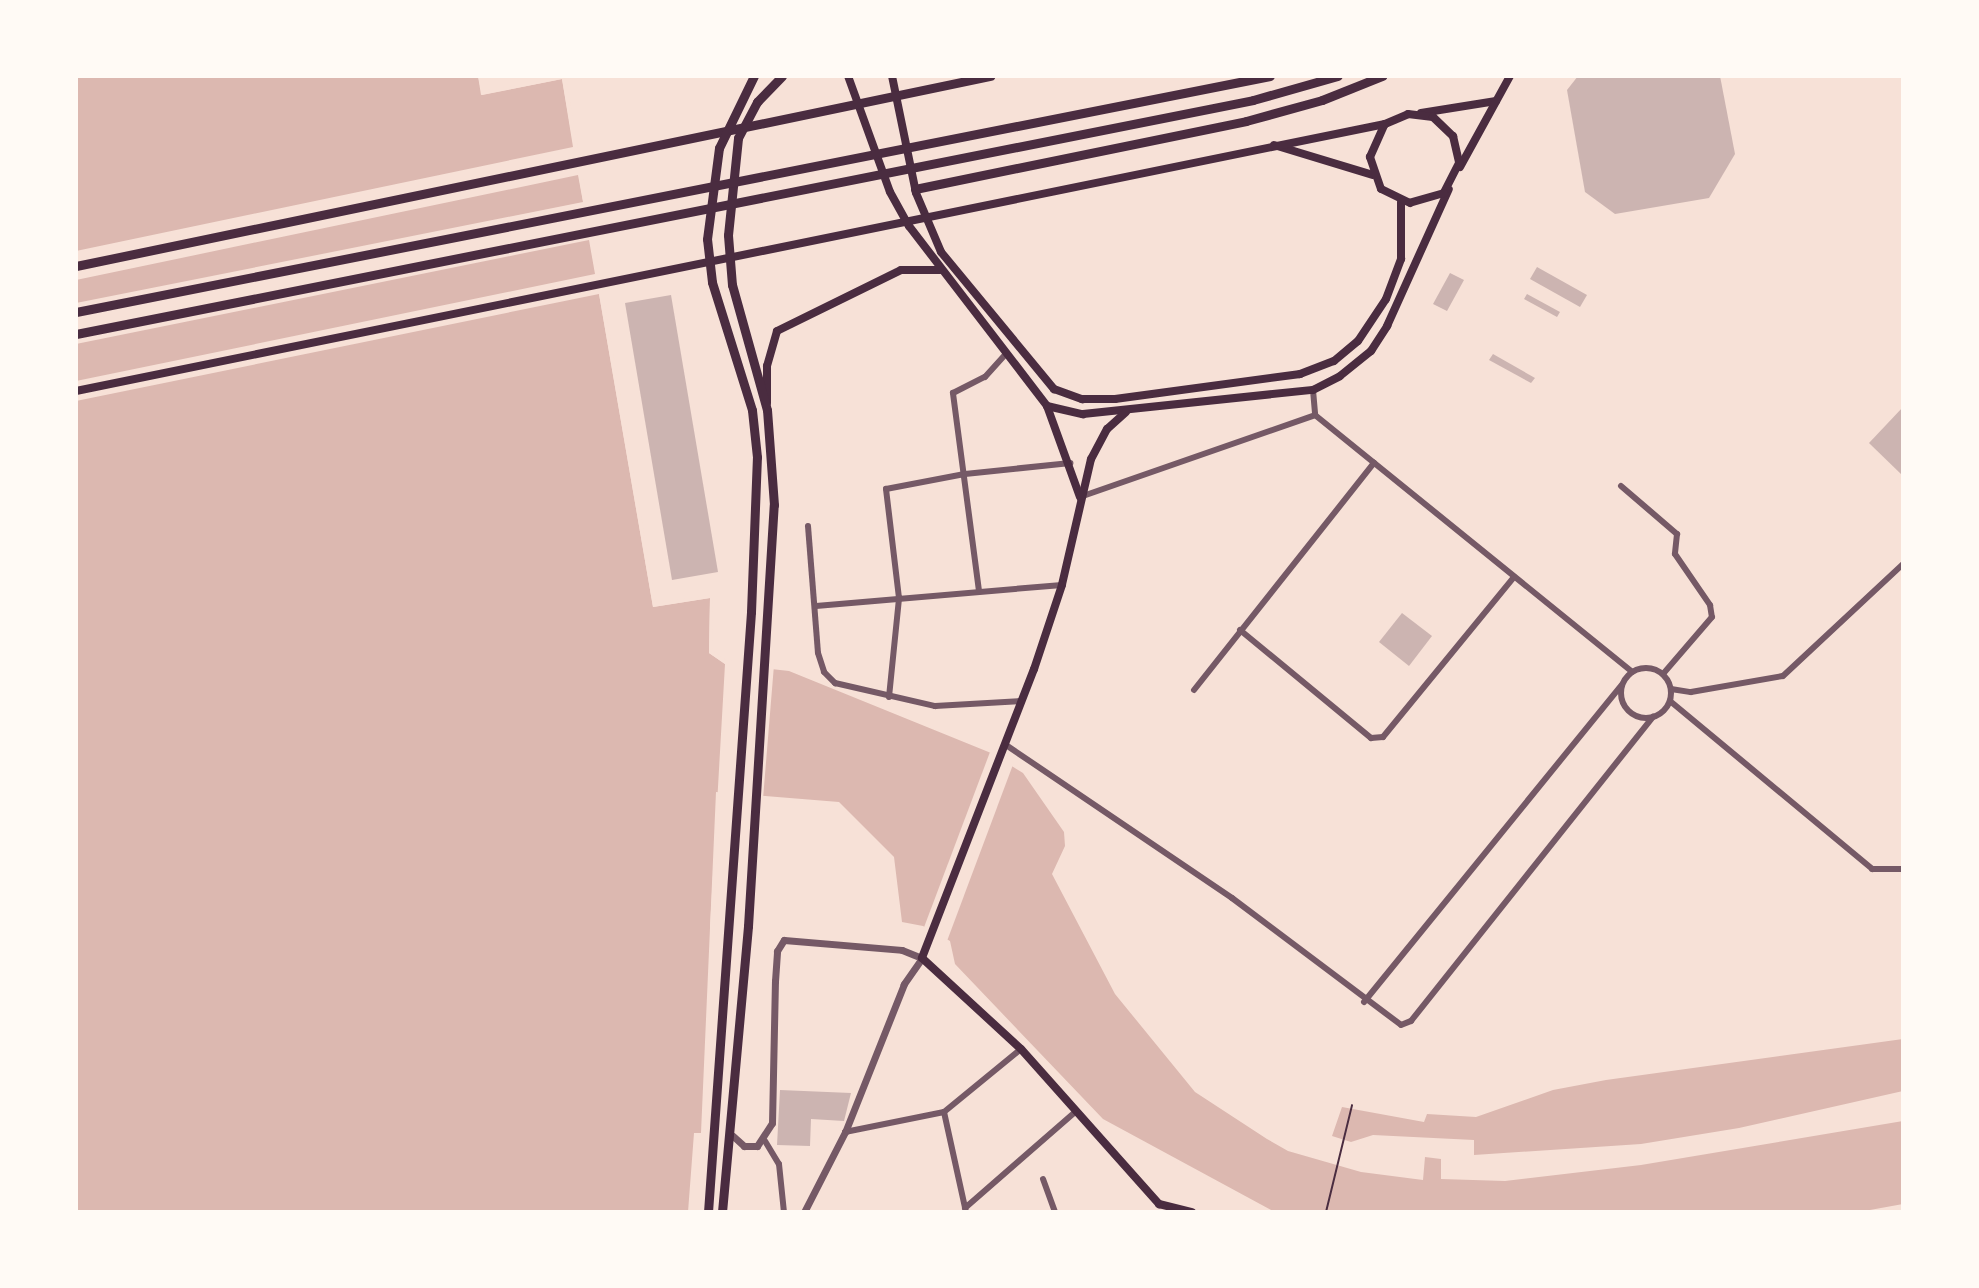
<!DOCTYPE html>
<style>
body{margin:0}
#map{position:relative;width:1979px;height:1288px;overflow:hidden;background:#f7e1d7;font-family:"Fira Sans",sans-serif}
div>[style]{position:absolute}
.water>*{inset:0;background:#dcb8b0}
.pier>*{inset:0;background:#f7e1d7}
.building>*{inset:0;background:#ccb4b1}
.path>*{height:2px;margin:-1px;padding:0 1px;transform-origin:1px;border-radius:1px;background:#4a2c40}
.minor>*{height:6px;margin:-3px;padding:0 3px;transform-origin:3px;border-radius:3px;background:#755966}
.minor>.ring{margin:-3px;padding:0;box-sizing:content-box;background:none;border:6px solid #755966;border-radius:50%}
.tertiary>*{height:7px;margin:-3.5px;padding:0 3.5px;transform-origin:3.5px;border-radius:3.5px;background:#755966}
.secondary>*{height:8px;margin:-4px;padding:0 4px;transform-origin:4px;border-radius:4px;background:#4a2c40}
.primary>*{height:9px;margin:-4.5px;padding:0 4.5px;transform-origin:4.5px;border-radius:4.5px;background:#4a2c40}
.trunk>*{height:9px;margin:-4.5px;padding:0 4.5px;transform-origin:4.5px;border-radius:4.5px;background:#4a2c40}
span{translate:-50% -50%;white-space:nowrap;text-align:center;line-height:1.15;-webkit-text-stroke:7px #fffaf5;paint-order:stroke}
.frame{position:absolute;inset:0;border:78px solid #fffaf5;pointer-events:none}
</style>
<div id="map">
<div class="water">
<i style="clip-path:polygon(76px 76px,478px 76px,482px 95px,562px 79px,653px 607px,710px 598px,709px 653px,725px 664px,789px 671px,991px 753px,1023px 773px,1064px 832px,1065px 846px,1052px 874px,1115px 994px,1195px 1092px,1267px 1139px,1288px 1151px,1361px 1172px,1423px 1180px,1425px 1157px,1441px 1159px,1441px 1179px,1505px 1181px,1641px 1165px,1903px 1121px,1903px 1204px,1859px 1212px,1275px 1212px,1103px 1119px,955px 964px,950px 941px,923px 926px,902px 922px,894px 857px,839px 802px,716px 792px,701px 1133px,694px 1133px,688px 1212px,76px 1212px)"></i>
<i style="clip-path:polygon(1903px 1039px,1903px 1091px,1739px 1128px,1641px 1144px,1474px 1155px,1474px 1140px,1373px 1135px,1351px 1142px,1332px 1136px,1342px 1107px,1424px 1122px,1427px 1114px,1476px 1117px,1553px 1090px,1606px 1080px)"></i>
</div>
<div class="pier">
<i style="clip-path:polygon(478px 76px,485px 90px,566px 78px,656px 603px,712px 595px,713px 651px,726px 660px,774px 665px,763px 799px,720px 796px,714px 927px,710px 927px,725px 664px,709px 653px,710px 598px,653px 607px,599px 294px,76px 401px,76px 381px,595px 274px,589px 240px,76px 344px,76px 303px,583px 202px,578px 175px,76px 280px,76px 251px,573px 147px,562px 79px,481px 95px)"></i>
<i style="clip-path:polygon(990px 752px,1014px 762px,947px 941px,923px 930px)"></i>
</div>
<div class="building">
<i style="clip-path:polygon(1578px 76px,1720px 76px,1735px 154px,1709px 198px,1615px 214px,1585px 192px,1567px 90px)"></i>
<i style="clip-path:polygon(1537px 267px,1587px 295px,1580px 307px,1530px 279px)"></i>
<i style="clip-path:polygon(1450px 273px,1464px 280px,1447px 311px,1433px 304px)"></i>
<i style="clip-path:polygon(1527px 294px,1560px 312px,1557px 317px,1524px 299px)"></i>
<i style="clip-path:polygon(671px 295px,718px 572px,672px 580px,625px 303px)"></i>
<i style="clip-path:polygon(1493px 354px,1535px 378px,1531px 383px,1489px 360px)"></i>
<i style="clip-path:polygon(1903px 407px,1903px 476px,1869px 443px)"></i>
<i style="clip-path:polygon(1402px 613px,1432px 636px,1409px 666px,1379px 642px)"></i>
<i style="clip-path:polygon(780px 1090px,851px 1093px,844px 1121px,811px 1119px,810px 1146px,777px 1145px)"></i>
</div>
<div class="path">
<i style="left:1326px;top:1212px;width:110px;rotate:-76.3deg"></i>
</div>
<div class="minor">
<i style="left:1313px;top:390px;width:25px;rotate:85deg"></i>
<i style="left:1315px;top:415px;width:408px;rotate:39deg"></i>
<i style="left:1621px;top:486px;width:74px;rotate:40.6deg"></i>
<i style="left:1677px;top:534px;width:20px;rotate:96deg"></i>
<i style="left:1675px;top:554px;width:62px;rotate:55.5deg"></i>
<i style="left:1710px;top:605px;width:12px;rotate:81deg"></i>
<i style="left:1712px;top:617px;width:75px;rotate:130.7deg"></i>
<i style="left:1080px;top:497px;width:249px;rotate:-19.2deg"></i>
<i style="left:808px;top:526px;width:127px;rotate:85.5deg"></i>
<i style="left:818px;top:653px;width:20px;rotate:72deg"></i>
<i style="left:824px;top:672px;width:16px;rotate:45deg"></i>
<i style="left:835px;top:683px;width:103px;rotate:13deg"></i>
<i style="left:935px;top:706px;width:87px;rotate:-3.3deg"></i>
<i style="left:979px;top:591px;width:200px;rotate:-97.5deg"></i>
<i style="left:953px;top:393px;width:36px;rotate:-27deg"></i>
<i style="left:985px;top:377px;width:31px;rotate:-48deg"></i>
<i style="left:816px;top:606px;width:247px;rotate:-4.9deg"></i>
<i style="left:1240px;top:630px;width:170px;rotate:39.5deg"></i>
<i style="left:1371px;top:738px;width:12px;rotate:-5deg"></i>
<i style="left:1383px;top:737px;width:207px;rotate:-50.7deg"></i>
<i class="ring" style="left:1621px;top:668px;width:44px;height:44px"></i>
<i style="left:1671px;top:689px;width:20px;rotate:9deg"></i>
<i style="left:1691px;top:692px;width:93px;rotate:-9.9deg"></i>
<i style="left:1783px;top:676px;width:164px;rotate:-43deg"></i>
<i style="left:1194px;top:690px;width:290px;rotate:-51.6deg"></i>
<i style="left:889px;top:697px;width:100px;rotate:-84.2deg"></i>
<i style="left:899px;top:598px;width:110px;rotate:-96.8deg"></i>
<i style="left:886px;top:489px;width:80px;rotate:-10.8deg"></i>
<i style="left:965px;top:474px;width:106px;rotate:-6deg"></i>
<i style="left:1670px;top:701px;width:263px;rotate:39.7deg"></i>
<i style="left:1872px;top:869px;width:31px"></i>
<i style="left:1006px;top:745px;width:273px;rotate:34.1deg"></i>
<i style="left:1232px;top:898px;width:211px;rotate:36.9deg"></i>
<i style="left:1401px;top:1025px;width:11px;rotate:-22deg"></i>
<i style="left:1411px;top:1021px;width:389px;rotate:-51.5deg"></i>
<i style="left:1364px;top:1002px;width:409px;rotate:-50.9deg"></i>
<i style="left:944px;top:1112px;width:102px;rotate:77.6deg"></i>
<i style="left:845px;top:1132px;width:101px;rotate:-11.4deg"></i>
<i style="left:944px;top:1112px;width:99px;rotate:-39.3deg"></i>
<i style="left:765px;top:1141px;width:27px;rotate:59deg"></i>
<i style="left:779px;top:1164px;width:48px;rotate:84.1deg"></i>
<i style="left:1043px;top:1179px;width:35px;rotate:70deg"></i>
<i style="left:965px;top:1208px;width:145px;rotate:-41.1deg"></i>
</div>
<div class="tertiary">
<i style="left:733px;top:1136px;width:15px;rotate:42deg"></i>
<i style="left:744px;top:1146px;width:13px"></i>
<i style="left:757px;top:1146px;width:27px;rotate:-57deg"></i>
<i style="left:772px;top:1123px;width:142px;rotate:-88.8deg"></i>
<i style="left:775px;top:981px;width:30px;rotate:-86deg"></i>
<i style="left:777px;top:951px;width:13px;rotate:-58deg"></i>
<i style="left:784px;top:940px;width:118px;rotate:4.8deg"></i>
<i style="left:902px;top:950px;width:22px;rotate:22deg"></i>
<i style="left:922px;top:958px;width:32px;rotate:125deg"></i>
<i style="left:904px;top:984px;width:159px;rotate:111.7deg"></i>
<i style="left:845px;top:1132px;width:90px;rotate:117.1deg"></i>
</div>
<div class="secondary">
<i style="left:848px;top:76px;width:123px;rotate:70.1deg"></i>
<i style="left:890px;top:192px;width:39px;rotate:61deg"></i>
<i style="left:909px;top:226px;width:227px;rotate:52.5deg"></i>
<i style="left:1047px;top:406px;width:37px;rotate:13deg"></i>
<i style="left:1083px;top:414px;width:231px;rotate:-6deg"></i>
<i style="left:1313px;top:390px;width:30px;rotate:-27deg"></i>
<i style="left:1340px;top:376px;width:40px;rotate:-39deg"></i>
<i style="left:1371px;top:351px;width:30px;rotate:-57deg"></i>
<i style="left:1387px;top:326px;width:150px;rotate:-65.7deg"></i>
<i style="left:892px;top:76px;width:119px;rotate:78.4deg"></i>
<i style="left:916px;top:193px;width:64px;rotate:67deg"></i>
<i style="left:941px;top:252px;width:178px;rotate:50.5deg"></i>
<i style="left:1054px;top:389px;width:30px;rotate:20deg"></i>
<i style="left:1082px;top:399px;width:33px"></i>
<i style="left:1115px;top:399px;width:187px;rotate:-7.7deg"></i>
<i style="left:1300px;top:374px;width:36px;rotate:-21deg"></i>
<i style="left:1334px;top:361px;width:31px;rotate:-40deg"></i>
<i style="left:1358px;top:341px;width:50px;rotate:-56.3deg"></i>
<i style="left:1386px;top:299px;width:43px;rotate:-69.4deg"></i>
<i style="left:1401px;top:259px;width:57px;rotate:-90deg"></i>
<i style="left:1421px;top:113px;width:76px;rotate:-9.1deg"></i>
<i style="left:1274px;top:145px;width:103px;rotate:16.9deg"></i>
<i style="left:1460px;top:167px;width:104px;rotate:-61.2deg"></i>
<i style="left:76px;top:391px;width:1336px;rotate:-11.53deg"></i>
<i style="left:1385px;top:124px;width:25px;rotate:-23deg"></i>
<i style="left:1408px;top:114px;width:25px;rotate:7deg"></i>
<i style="left:1433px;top:117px;width:28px;rotate:44deg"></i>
<i style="left:1453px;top:136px;width:28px;rotate:77deg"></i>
<i style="left:1459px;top:163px;width:34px;rotate:117deg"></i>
<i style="left:1444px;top:193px;width:35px;rotate:164deg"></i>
<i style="left:1410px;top:203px;width:32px;rotate:-154deg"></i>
<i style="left:1381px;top:189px;width:34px;rotate:-109deg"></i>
<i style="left:1370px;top:157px;width:36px;rotate:-66deg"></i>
<i style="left:767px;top:403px;width:37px;rotate:-90deg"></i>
<i style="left:767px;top:366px;width:36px;rotate:-74deg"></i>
<i style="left:777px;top:331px;width:138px;rotate:-26.2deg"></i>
<i style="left:901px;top:270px;width:39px"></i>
<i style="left:1047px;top:406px;width:97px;rotate:70.1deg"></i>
<i style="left:1126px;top:412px;width:25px;rotate:138deg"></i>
<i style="left:1107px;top:429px;width:34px;rotate:118deg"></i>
<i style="left:1091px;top:459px;width:129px;rotate:103deg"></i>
<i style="left:1062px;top:585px;width:89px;rotate:108.4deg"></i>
<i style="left:1034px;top:669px;width:310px;rotate:111.2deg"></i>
<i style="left:922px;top:958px;width:134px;rotate:42.6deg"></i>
<i style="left:1021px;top:1049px;width:208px;rotate:48.3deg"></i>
<i style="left:1159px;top:1204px;width:34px;rotate:14deg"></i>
</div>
<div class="primary">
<i style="left:76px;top:266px;width:934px;rotate:-11.74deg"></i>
<i style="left:708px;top:1212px;width:602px;rotate:-85.9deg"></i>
<i style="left:751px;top:612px;width:155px;rotate:-87.8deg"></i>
<i style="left:757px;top:457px;width:47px;rotate:-96.1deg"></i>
<i style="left:752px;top:410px;width:134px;rotate:-107.4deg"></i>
<i style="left:712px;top:282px;width:43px;rotate:-96.6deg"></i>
<i style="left:707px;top:239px;width:92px;rotate:-82.5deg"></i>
<i style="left:719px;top:148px;width:80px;rotate:-64.1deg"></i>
<i style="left:722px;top:1212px;width:287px;rotate:-84.8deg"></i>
<i style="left:748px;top:926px;width:422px;rotate:-86.5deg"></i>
<i style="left:774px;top:505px;width:95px;rotate:-94.2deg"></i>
<i style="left:767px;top:410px;width:130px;rotate:-105.6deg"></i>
<i style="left:732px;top:285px;width:50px;rotate:-94.6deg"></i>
<i style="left:728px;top:235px;width:98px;rotate:-84.1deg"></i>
<i style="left:738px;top:138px;width:41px;rotate:-62.2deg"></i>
<i style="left:757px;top:102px;width:36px;rotate:-46deg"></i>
</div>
<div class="trunk">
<i style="left:915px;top:189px;width:338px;rotate:-11.6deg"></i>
<i style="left:1246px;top:121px;width:79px;rotate:-15.4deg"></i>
<i style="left:1322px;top:100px;width:65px;rotate:-21.8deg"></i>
<i style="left:76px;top:312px;width:1217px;rotate:-11.18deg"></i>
<i style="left:76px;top:334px;width:1200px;rotate:-11.24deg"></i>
<i style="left:1253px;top:100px;width:88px;rotate:-15.8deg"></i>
</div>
<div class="frame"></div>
</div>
